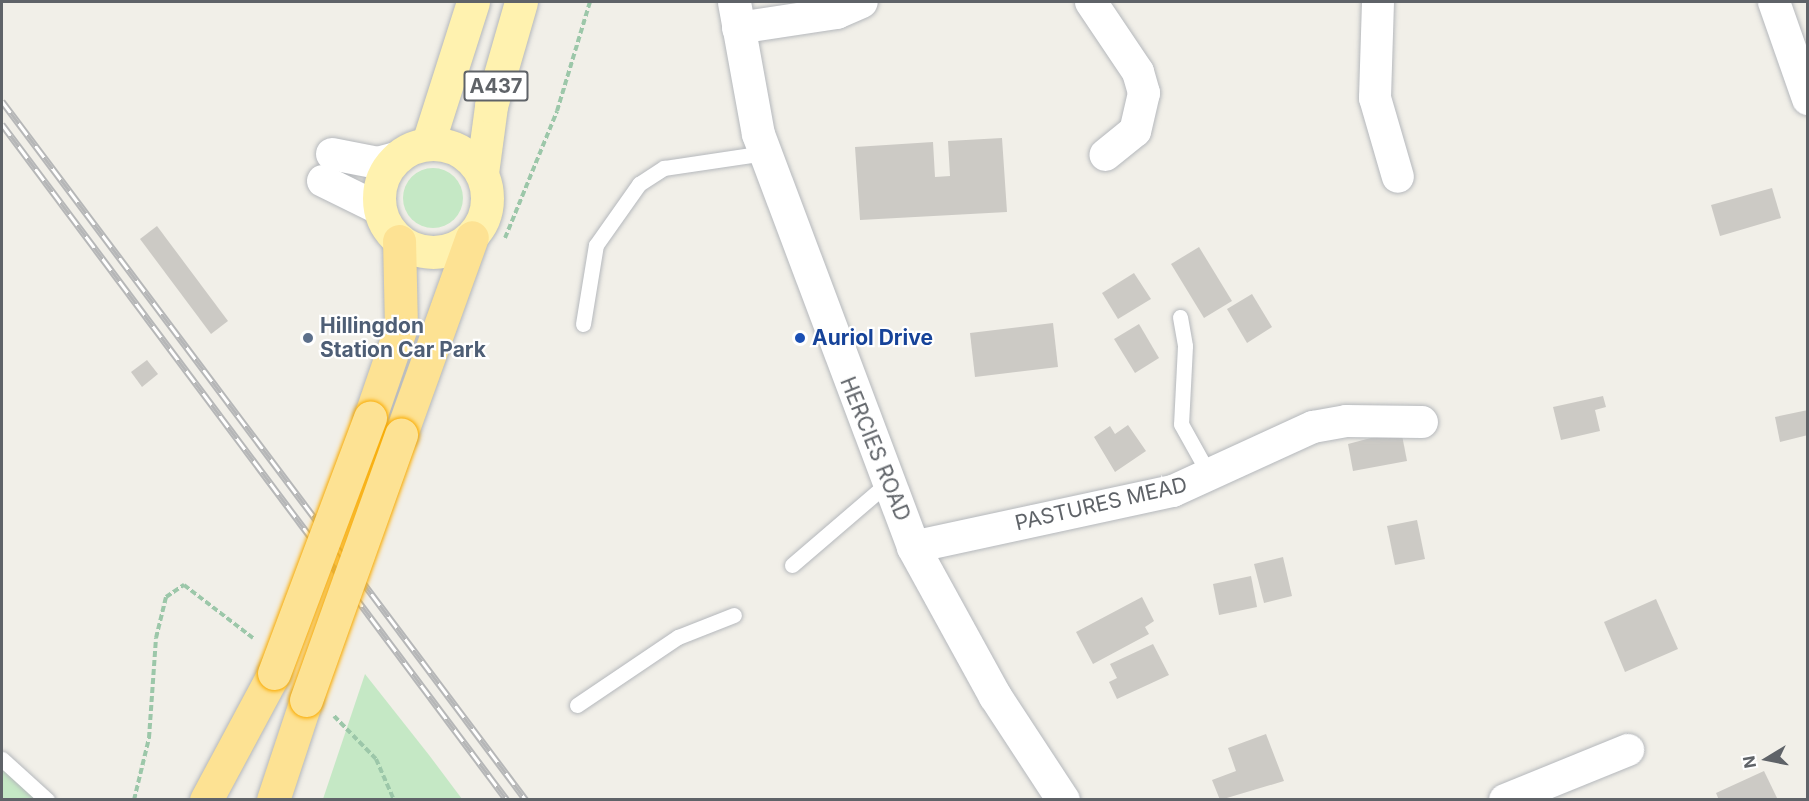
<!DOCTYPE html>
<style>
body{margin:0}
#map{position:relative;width:1809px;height:801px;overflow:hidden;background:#f1efe8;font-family:Inter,sans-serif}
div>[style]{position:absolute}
.green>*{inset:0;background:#c5e8c5}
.round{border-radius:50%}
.building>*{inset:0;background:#cccac5}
.path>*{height:4px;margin-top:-2px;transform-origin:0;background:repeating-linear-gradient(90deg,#9cc7a9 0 6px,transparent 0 9px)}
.roads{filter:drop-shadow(0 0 2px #b5b8bc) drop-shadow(0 0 2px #b5b8bc)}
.lane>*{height:15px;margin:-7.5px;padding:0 7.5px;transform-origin:7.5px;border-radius:7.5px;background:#fff}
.street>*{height:32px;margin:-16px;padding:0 16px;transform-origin:16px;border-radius:16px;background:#fff}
.secondary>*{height:33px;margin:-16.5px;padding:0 16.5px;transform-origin:16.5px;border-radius:16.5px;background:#fff}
.primary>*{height:33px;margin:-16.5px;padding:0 16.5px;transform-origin:16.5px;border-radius:16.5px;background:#fff2af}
.primary>.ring{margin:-16.5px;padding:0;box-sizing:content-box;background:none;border:33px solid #fff2af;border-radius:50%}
.highway>*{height:33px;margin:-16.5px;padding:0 16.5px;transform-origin:16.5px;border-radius:16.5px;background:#fde293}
.rail>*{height:7px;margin-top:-3.5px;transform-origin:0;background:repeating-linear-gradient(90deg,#fff 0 14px,#b6b7b8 0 28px);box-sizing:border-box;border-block:2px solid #b6b7b8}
.bridges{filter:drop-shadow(0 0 2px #f9ab00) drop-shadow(0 0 2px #f9ab00)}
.highway-bridge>*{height:33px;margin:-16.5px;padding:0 16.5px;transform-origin:16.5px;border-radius:16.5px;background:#fde293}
.dots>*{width:16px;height:16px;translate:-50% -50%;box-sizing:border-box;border:3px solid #fff;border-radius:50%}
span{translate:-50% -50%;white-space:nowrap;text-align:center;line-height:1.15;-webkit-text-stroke:4.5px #fff;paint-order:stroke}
.shield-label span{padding:2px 4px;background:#fff;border:2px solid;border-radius:4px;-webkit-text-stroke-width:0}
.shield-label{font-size:20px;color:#5f6368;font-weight:700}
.service-label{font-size:21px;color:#4e5e75;font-weight:700}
.left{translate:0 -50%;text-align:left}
.transit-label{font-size:21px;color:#164399;font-weight:700}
.street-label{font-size:21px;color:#5f6368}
.frame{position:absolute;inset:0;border:3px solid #5f6368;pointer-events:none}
.north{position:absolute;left:1737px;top:729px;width:60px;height:60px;-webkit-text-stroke:4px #fff;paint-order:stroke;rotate:260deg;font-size:16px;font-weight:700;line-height:24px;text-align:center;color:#5f6368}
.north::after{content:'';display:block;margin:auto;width:21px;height:27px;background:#5f6368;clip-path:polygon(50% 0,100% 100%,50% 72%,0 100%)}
</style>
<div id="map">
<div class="green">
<i class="round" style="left:403px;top:168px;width:60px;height:60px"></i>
<i style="clip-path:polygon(365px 674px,429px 755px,462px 799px,323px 799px)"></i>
<i style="clip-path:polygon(2px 754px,50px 799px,2px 799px)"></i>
</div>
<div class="building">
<i style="clip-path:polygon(1002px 138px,1007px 212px,860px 220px,855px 147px,933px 142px,935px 177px,950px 176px,948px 141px)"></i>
<i style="clip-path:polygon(1772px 188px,1781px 218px,1720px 236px,1711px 205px)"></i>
<i style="clip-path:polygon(157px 226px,228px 321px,211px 334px,140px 239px)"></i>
<i style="clip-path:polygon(1199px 247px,1232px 301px,1204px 318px,1171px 264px)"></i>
<i style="clip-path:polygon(1134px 273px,1151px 299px,1118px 319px,1102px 293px)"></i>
<i style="clip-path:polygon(1252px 294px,1272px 327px,1247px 343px,1227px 309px)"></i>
<i style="clip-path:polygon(1053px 323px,1058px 367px,975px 377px,970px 333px)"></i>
<i style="clip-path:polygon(1139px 324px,1159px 358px,1135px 373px,1114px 339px)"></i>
<i style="clip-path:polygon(147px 360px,158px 374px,142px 387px,131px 372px)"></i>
<i style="clip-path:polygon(1603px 396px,1606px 407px,1595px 410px,1600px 431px,1561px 440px,1553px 407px)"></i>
<i style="clip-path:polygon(1808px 410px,1808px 435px,1780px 442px,1775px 417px)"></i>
<i style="clip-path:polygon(1128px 425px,1146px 451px,1115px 472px,1094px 437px,1110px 426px,1115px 434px)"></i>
<i style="clip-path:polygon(1401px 430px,1407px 461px,1353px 471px,1348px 444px)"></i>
<i style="clip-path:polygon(1417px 520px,1425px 559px,1395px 565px,1387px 526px)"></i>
<i style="clip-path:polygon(1283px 557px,1292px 596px,1264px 603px,1254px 564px)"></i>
<i style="clip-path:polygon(1251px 576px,1257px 607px,1219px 615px,1213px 584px)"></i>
<i style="clip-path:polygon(1142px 597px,1154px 621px,1145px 627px,1149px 634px,1093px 664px,1076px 632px)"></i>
<i style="clip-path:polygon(1656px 599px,1678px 649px,1625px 672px,1604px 622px)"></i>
<i style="clip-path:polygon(1153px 644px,1169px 675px,1117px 699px,1109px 682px,1117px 678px,1110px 664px)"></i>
<i style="clip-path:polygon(1266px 734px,1284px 781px,1220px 800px,1212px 780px,1236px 771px,1228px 748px)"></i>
<i style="clip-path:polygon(1764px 771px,1778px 800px,1719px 800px,1716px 793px)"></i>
</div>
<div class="path">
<i style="left:505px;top:238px;width:137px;rotate:-67.7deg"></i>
<i style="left:557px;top:111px;width:114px;rotate:-73.2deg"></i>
<i style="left:334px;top:716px;width:60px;rotate:45.7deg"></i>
<i style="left:376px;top:759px;width:45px;rotate:66.3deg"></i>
<i style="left:134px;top:800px;width:64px;rotate:-76.4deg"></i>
<i style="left:149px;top:738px;width:100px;rotate:-86deg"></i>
<i style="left:156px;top:638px;width:42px;rotate:-76.3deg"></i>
<i style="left:166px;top:597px;width:22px;rotate:-34deg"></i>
<i style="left:184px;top:585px;width:87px;rotate:37.5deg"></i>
</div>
<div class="roads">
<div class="lane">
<i style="left:1180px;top:317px;width:29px;rotate:80deg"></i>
<i style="left:1185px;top:346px;width:78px;rotate:92.9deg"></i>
<i style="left:1181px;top:424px;width:60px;rotate:60.9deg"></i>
<i style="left:583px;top:324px;width:80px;rotate:-80.7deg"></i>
<i style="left:596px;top:245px;width:75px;rotate:-54.8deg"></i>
<i style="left:639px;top:184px;width:30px;rotate:-33deg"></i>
<i style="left:664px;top:168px;width:101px;rotate:-8.5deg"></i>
<i style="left:792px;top:565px;width:129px;rotate:-40.6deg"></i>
<i style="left:577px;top:705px;width:122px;rotate:-34deg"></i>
<i style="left:678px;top:637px;width:60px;rotate:-21.4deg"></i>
<i style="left:2px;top:759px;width:61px;rotate:42.3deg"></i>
</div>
<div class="street">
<i style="left:1091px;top:2px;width:84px;rotate:56.1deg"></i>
<i style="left:1138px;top:72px;width:22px;rotate:74deg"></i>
<i style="left:1144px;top:93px;width:39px;rotate:103deg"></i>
<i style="left:1135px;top:131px;width:38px;rotate:141deg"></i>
<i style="left:1378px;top:2px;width:96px;rotate:91.8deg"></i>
<i style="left:1375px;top:98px;width:82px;rotate:73.8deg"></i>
<i style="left:1774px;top:2px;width:103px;rotate:70.7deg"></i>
<i style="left:738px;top:28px;width:100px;rotate:-8.6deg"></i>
<i style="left:837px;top:13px;width:27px;rotate:-24deg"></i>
<i style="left:332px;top:154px;width:47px;rotate:11.1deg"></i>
<i style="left:378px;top:163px;width:19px;rotate:-16deg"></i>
<i style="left:323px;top:181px;width:64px;rotate:26.2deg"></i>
<i style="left:913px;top:547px;width:266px;rotate:-12.2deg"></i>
<i style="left:1173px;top:491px;width:154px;rotate:-24.6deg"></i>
<i style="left:1313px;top:427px;width:34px;rotate:-10deg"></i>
<i style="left:1346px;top:421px;width:76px;rotate:0.8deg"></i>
<i style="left:1505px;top:800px;width:133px;rotate:-22.1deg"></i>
</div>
<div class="secondary">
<i style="left:734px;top:2px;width:134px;rotate:79.7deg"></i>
<i style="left:758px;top:134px;width:441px;rotate:69.4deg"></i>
<i style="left:913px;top:547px;width:170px;rotate:61.2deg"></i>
<i style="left:995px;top:696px;width:124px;rotate:56.8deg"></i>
</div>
<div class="primary">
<i style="left:428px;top:143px;width:148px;rotate:-72.3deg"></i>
<i class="ring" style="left:379px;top:144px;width:75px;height:75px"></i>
<i style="left:482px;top:173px;width:68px;rotate:-82.3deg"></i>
<i style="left:491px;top:106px;width:108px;rotate:-73.9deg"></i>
</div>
<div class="highway">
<i style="left:370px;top:417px;width:95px;rotate:-71deg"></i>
<i style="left:401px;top:327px;width:86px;rotate:-91.3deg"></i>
<i style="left:401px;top:434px;width:209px;rotate:-70.2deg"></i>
<i style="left:206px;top:800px;width:144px;rotate:-61.8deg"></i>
<i style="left:273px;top:800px;width:105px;rotate:-71.7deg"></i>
</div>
</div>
<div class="rail">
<i style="left:2px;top:101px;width:874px;rotate:53.14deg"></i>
<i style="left:2px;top:124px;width:844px;rotate:53.24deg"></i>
</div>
<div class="bridges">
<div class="highway-bridge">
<i style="left:274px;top:673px;width:273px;rotate:-69.4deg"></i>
<i style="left:306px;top:700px;width:282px;rotate:-70.3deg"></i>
</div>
</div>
<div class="dots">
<i style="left:308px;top:338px;background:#5c6f8a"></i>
<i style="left:800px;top:338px;background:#1a4fb4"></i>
</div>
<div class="shield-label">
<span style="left:496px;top:86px">A437</span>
</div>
<div class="service-label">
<span class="left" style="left:320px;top:338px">Hillingdon<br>Station Car Park</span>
</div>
<div class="transit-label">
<span class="left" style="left:812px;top:338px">Auriol Drive</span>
</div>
<div class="street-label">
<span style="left:875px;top:449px;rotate:68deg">HERCIES ROAD</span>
<span style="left:1101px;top:504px;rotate:-13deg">PASTURES MEAD</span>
</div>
<div class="frame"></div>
<div class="north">N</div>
</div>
